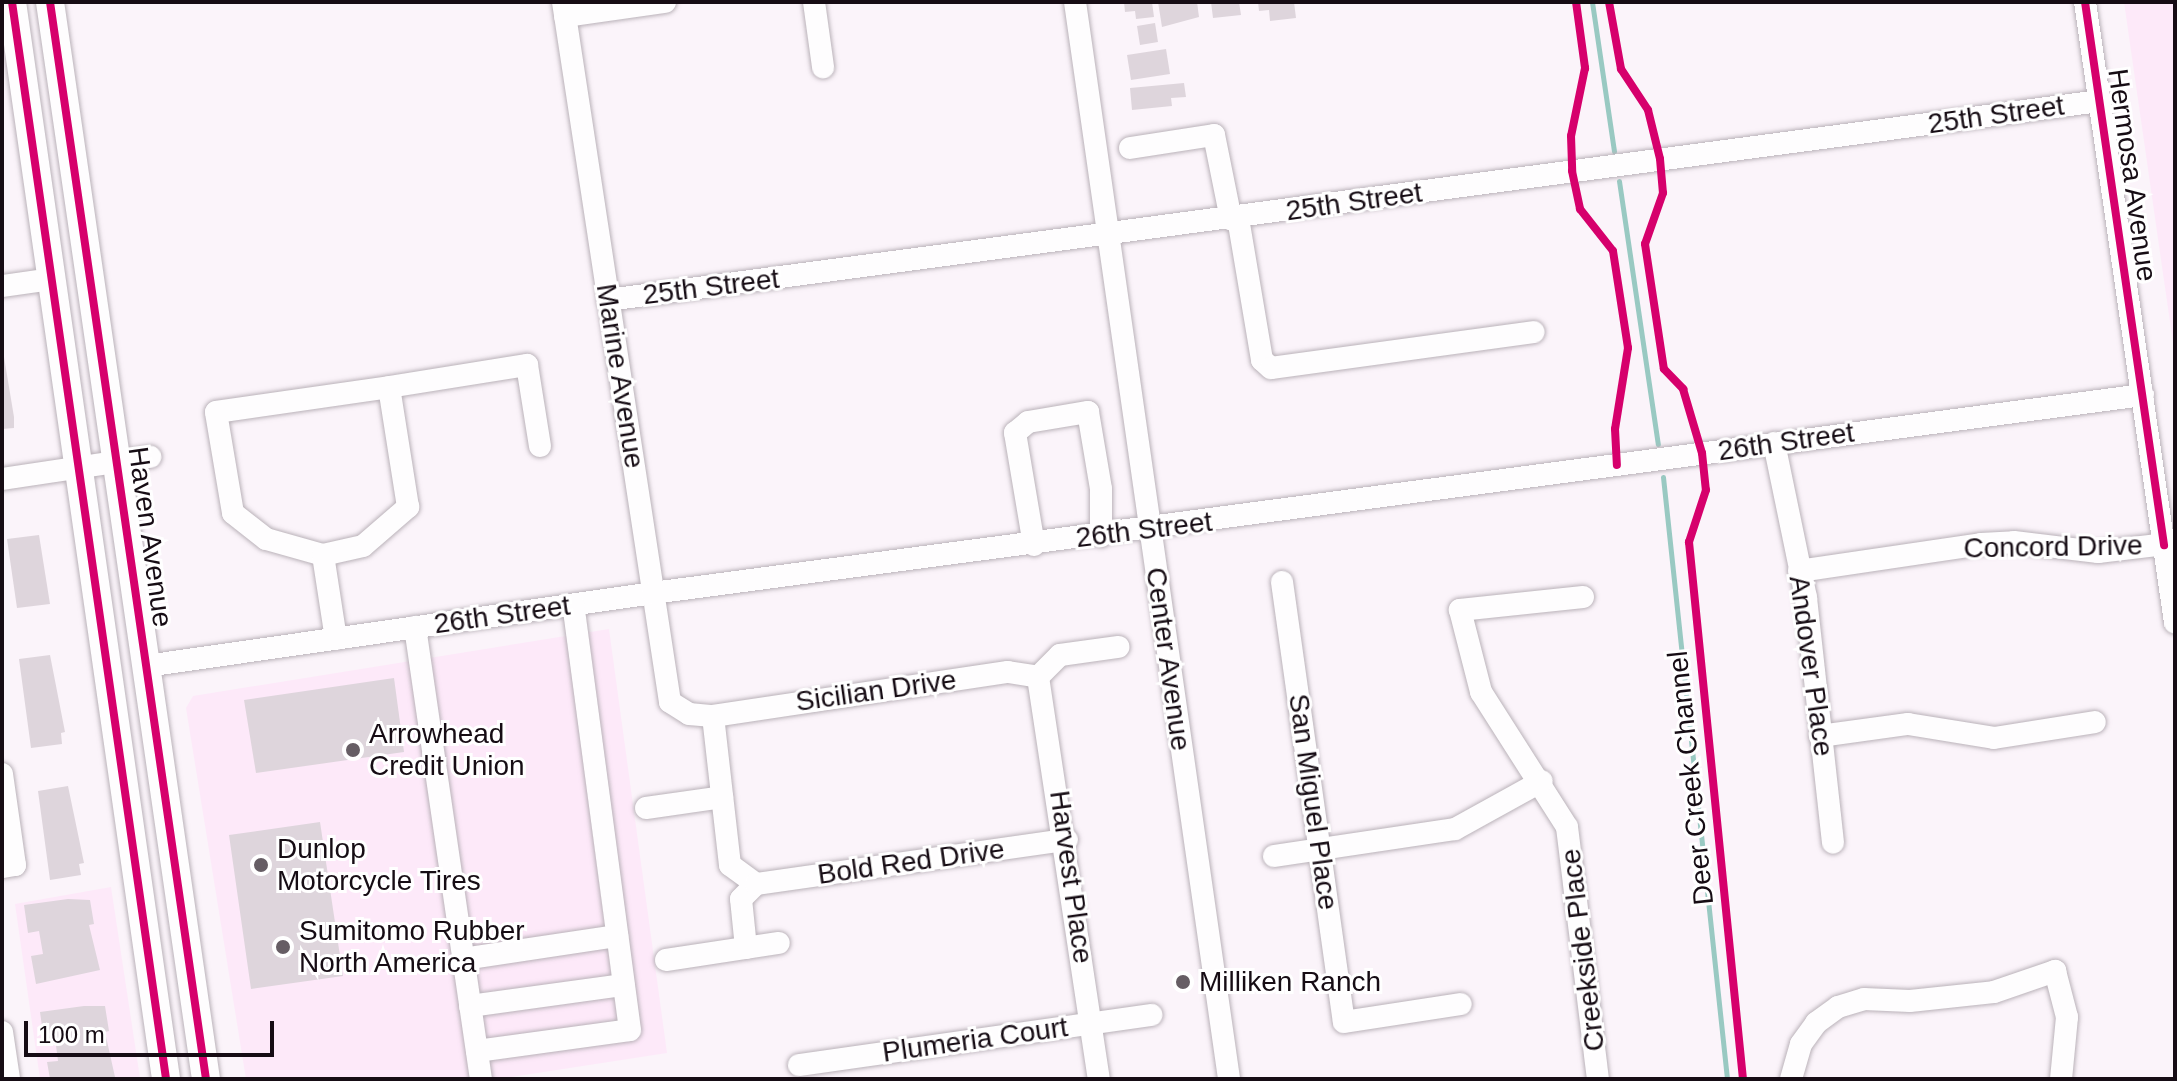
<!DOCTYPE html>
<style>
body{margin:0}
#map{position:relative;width:2177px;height:1081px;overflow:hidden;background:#fbf4fa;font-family:Arial,sans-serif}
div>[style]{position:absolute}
.built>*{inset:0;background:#fde9f9}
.stream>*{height:5px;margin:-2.5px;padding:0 2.5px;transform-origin:2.5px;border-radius:2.5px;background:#99c9c2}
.building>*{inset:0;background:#ded5dc}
.roads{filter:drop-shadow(0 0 2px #bab2b9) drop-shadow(0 0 2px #bab2b9)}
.minor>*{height:22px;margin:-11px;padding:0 11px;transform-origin:11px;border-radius:11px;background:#fefdfe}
.major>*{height:28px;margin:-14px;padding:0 14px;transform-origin:14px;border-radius:14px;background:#fefdfe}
.cycleway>*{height:8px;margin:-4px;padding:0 4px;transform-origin:4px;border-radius:4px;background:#d6006c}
.dots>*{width:22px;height:22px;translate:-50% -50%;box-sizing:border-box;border:4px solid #fff;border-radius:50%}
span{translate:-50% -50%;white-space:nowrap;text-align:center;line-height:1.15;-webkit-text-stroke:6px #fff;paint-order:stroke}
.street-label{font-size:28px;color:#160c14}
.poi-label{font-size:28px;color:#160c14}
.left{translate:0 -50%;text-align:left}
.frame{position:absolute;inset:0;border:4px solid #160c14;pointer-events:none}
.scale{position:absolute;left:24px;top:1021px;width:250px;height:36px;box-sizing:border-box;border:4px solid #160c14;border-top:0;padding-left:10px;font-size:24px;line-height:28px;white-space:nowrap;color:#160c14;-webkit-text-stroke:6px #fff;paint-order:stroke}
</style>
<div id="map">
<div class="built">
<i style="clip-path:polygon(2124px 2px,2175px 2px,2175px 357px)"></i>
<i style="clip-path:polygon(609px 629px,667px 1053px,498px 1079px,246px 1079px,186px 708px,193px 696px)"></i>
<i style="clip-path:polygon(111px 887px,140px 1078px,40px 1079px,15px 904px)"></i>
</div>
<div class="stream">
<i style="left:1592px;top:2px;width:151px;rotate:81.6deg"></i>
<i style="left:1619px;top:181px;width:266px;rotate:81.6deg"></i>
<i style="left:1663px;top:477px;width:605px;rotate:83.93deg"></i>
</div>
<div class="building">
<i style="clip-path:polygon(1124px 2px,1152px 2px,1154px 17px,1136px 19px,1135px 11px,1125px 12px)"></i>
<i style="clip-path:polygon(1158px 2px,1197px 2px,1199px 17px,1162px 27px)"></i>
<i style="clip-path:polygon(1211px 2px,1239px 2px,1241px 15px,1213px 18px)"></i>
<i style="clip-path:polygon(1258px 2px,1294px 2px,1296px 18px,1270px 21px,1269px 10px,1259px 11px)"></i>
<i style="clip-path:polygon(1155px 23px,1158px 42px,1140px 45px,1137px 26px)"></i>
<i style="clip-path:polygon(1166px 49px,1170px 74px,1131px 80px,1127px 55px)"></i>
<i style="clip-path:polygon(1184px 83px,1186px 97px,1171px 98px,1172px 106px,1132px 110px,1130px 88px)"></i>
<i style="clip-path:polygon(2px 345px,14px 417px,14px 428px,2px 429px)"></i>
<i style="clip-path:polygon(39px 535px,50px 604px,17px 608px,7px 539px)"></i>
<i style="clip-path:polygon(50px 655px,65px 732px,61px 733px,62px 744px,31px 748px,19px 659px)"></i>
<i style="clip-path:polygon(394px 678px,404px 752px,256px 773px,244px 700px)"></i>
<i style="clip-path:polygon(68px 786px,84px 863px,79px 864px,81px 875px,50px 880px,38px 791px)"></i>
<i style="clip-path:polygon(320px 822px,343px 976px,251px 989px,229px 835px)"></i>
<i style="clip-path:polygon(68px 899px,90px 900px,94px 924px,89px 925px,100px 970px,36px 984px,31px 956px,43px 954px,39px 931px,28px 933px,24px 905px)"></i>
<i style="clip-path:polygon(84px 1006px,105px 1006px,109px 1031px,105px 1032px,115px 1077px,50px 1079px,47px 1062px,58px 1061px,55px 1038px,44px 1040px,40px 1012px)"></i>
</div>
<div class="roads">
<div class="minor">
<i style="left:563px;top:2px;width:708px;rotate:81.31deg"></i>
<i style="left:670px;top:702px;width:22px;rotate:32deg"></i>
<i style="left:689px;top:714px;width:24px;rotate:5deg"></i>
<i style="left:713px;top:716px;width:298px;rotate:-8.5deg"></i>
<i style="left:1008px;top:672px;width:30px;rotate:9deg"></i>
<i style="left:814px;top:2px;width:66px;rotate:82.1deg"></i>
<i style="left:1075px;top:2px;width:1088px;rotate:81.86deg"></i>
<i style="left:2085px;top:2px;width:627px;rotate:81.75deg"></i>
<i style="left:565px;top:16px;width:101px;rotate:-8deg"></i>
<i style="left:1130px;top:148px;width:85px;rotate:-8.8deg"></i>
<i style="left:1214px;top:135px;width:86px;rotate:78.6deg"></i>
<i style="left:1238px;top:218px;width:144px;rotate:80.4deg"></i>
<i style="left:1262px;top:360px;width:12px;rotate:42deg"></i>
<i style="left:1271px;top:368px;width:265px;rotate:-7.8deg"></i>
<i style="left:2px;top:286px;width:49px;rotate:-8.1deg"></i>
<i style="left:608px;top:300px;width:1504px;rotate:-7.6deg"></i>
<i style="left:1774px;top:443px;width:158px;rotate:78.3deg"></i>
<i style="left:1806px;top:598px;width:246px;rotate:83.7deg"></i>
<i style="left:2px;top:479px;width:150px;rotate:-8.5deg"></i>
<i style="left:1034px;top:545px;width:114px;rotate:-99.6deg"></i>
<i style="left:1015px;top:433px;width:17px;rotate:-40deg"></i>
<i style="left:1028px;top:422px;width:61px;rotate:-9.5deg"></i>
<i style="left:1088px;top:412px;width:78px;rotate:80.4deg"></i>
<i style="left:1101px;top:489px;width:47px;rotate:90deg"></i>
<i style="left:323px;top:555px;width:59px;rotate:-164.3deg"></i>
<i style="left:266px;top:539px;width:42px;rotate:-141.8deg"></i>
<i style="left:233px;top:513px;width:102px;rotate:-99.6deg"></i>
<i style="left:216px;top:412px;width:175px;rotate:-8.2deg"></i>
<i style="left:1799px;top:571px;width:184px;rotate:-8.4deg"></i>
<i style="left:1981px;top:544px;width:33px;rotate:-3deg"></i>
<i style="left:2014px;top:542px;width:85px;rotate:6.8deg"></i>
<i style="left:2098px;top:552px;width:78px;rotate:-6.7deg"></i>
<i style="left:1282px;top:582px;width:444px;rotate:82deg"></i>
<i style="left:1344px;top:1022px;width:118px;rotate:-8.7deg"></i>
<i style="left:1583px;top:597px;width:124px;rotate:174deg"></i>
<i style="left:1460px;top:610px;width:85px;rotate:75.6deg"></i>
<i style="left:1481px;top:692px;width:160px;rotate:57.5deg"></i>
<i style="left:1567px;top:827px;width:254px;rotate:83deg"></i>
<i style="left:415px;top:627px;width:457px;rotate:81.7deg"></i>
<i style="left:336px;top:639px;width:85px;rotate:-98.8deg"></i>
<i style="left:323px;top:555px;width:41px;rotate:-12.7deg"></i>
<i style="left:363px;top:546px;width:60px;rotate:-40.9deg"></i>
<i style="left:408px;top:507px;width:121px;rotate:-99deg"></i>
<i style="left:389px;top:387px;width:140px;rotate:-9.1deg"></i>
<i style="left:527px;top:365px;width:82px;rotate:80.9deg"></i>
<i style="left:146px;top:666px;width:512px;rotate:-8.19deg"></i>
<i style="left:653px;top:593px;width:1503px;rotate:-7.57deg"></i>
<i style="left:1038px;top:677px;width:407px;rotate:81.4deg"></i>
<i style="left:1038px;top:677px;width:31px;rotate:-45deg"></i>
<i style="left:1060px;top:655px;width:59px;rotate:-7.9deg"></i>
<i style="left:713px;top:716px;width:150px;rotate:83.5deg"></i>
<i style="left:730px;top:865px;width:32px;rotate:36deg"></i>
<i style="left:1820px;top:736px;width:89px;rotate:-7.8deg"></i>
<i style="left:1908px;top:724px;width:87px;rotate:9.2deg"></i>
<i style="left:1994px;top:738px;width:102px;rotate:-9deg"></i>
<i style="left:2px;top:774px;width:92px;rotate:81.9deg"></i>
<i style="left:15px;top:865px;width:13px;rotate:171deg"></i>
<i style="left:646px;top:808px;width:77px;rotate:-8.2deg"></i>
<i style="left:1274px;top:856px;width:183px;rotate:-8.5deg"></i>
<i style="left:1455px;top:829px;width:99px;rotate:-28.9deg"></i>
<i style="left:746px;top:948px;width:49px;rotate:-95.8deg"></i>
<i style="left:741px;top:899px;width:21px;rotate:-45deg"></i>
<i style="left:756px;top:884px;width:314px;rotate:-8.1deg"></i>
<i style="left:463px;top:959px;width:156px;rotate:-8.5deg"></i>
<i style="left:666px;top:960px;width:114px;rotate:-8.6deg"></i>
<i style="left:470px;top:1006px;width:155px;rotate:-7.8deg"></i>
<i style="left:2px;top:1032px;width:48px;rotate:81.5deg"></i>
<i style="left:477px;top:1051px;width:154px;rotate:-7.8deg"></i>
<i style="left:630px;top:1030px;width:429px;rotate:-97.6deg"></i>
<i style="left:799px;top:1065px;width:356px;rotate:-8.1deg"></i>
<i style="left:1791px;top:1079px;width:36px;rotate:-74deg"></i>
<i style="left:1801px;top:1044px;width:26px;rotate:-54deg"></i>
<i style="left:1816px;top:1023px;width:27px;rotate:-36deg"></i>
<i style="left:1838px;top:1007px;width:27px;rotate:-17deg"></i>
<i style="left:1864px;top:999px;width:46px;rotate:2.5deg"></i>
<i style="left:1910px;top:1001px;width:84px;rotate:-6.1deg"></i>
<i style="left:1994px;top:992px;width:65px;rotate:-19deg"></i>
<i style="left:2055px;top:971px;width:48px;rotate:75.4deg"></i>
<i style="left:2067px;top:1017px;width:62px;rotate:95.5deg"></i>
</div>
<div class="major">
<i style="left:12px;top:2px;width:1088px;rotate:81.86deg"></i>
<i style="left:50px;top:2px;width:1088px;rotate:81.76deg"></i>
</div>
</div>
<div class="cycleway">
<i style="left:12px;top:2px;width:1088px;rotate:81.86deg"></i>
<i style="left:50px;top:2px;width:1088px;rotate:81.76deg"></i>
<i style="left:1576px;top:2px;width:67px;rotate:82.2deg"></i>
<i style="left:1585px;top:68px;width:69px;rotate:101.6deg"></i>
<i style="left:1571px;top:136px;width:35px;rotate:88deg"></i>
<i style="left:1572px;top:171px;width:39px;rotate:78deg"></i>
<i style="left:1580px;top:209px;width:53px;rotate:51.8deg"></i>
<i style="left:1613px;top:251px;width:98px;rotate:81.2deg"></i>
<i style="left:1628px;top:348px;width:82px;rotate:99.1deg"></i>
<i style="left:1615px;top:429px;width:36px;rotate:87deg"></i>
<i style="left:1609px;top:2px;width:68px;rotate:79.8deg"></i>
<i style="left:1621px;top:69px;width:49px;rotate:56.6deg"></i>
<i style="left:1648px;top:110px;width:50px;rotate:76.2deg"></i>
<i style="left:1660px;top:159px;width:34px;rotate:85deg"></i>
<i style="left:1663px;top:193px;width:54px;rotate:109.4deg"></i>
<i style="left:1645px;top:244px;width:126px;rotate:81.4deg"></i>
<i style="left:1664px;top:369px;width:28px;rotate:46deg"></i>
<i style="left:1683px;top:389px;width:67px;rotate:73.5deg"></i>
<i style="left:1702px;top:453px;width:37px;rotate:84deg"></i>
<i style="left:1706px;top:490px;width:55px;rotate:108.1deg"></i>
<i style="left:1689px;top:542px;width:540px;rotate:84.26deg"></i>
<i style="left:2085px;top:2px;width:549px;rotate:81.72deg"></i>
</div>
<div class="dots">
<i style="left:353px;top:750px;background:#665d64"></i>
<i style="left:261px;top:865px;background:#665d64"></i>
<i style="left:283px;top:947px;background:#665d64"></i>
<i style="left:1183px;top:982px;background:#665d64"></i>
</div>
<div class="street-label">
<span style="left:1996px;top:115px;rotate:-8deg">25th Street</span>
<span style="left:2132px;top:175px;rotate:82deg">Hermosa Avenue</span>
<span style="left:1354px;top:202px;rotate:-8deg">25th Street</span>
<span style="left:711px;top:287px;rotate:-7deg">25th Street</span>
<span style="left:620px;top:376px;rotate:81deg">Marine Avenue</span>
<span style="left:1786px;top:442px;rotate:-8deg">26th Street</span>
<span style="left:1144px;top:530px;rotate:-7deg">26th Street</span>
<span style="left:150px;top:537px;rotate:82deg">Haven Avenue</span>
<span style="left:2053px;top:547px;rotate:-1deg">Concord Drive</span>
<span style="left:502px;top:615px;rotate:-8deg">26th Street</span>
<span style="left:1168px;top:659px;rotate:82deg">Center Avenue</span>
<span style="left:1811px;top:666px;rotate:82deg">Andover Place</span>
<span style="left:876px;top:691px;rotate:-8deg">Sicilian Drive</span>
<span style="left:1691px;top:778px;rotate:-96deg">Deer Creek Channel</span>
<span style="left:1313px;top:802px;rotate:82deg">San Miguel Place</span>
<span style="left:911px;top:862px;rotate:-8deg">Bold Red Drive</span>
<span style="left:1071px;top:877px;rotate:82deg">Harvest Place</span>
<span style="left:1583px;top:950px;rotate:-97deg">Creekside Place</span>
<span style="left:975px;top:1040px;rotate:-8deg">Plumeria Court</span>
</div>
<div class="poi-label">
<span class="left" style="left:369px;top:750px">Arrowhead<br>Credit Union</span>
<span class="left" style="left:277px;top:865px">Dunlop<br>Motorcycle Tires</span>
<span class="left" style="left:299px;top:947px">Sumitomo Rubber<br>North America</span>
<span class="left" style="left:1199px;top:982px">Milliken Ranch</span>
</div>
<div class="frame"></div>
<div class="scale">100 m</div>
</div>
